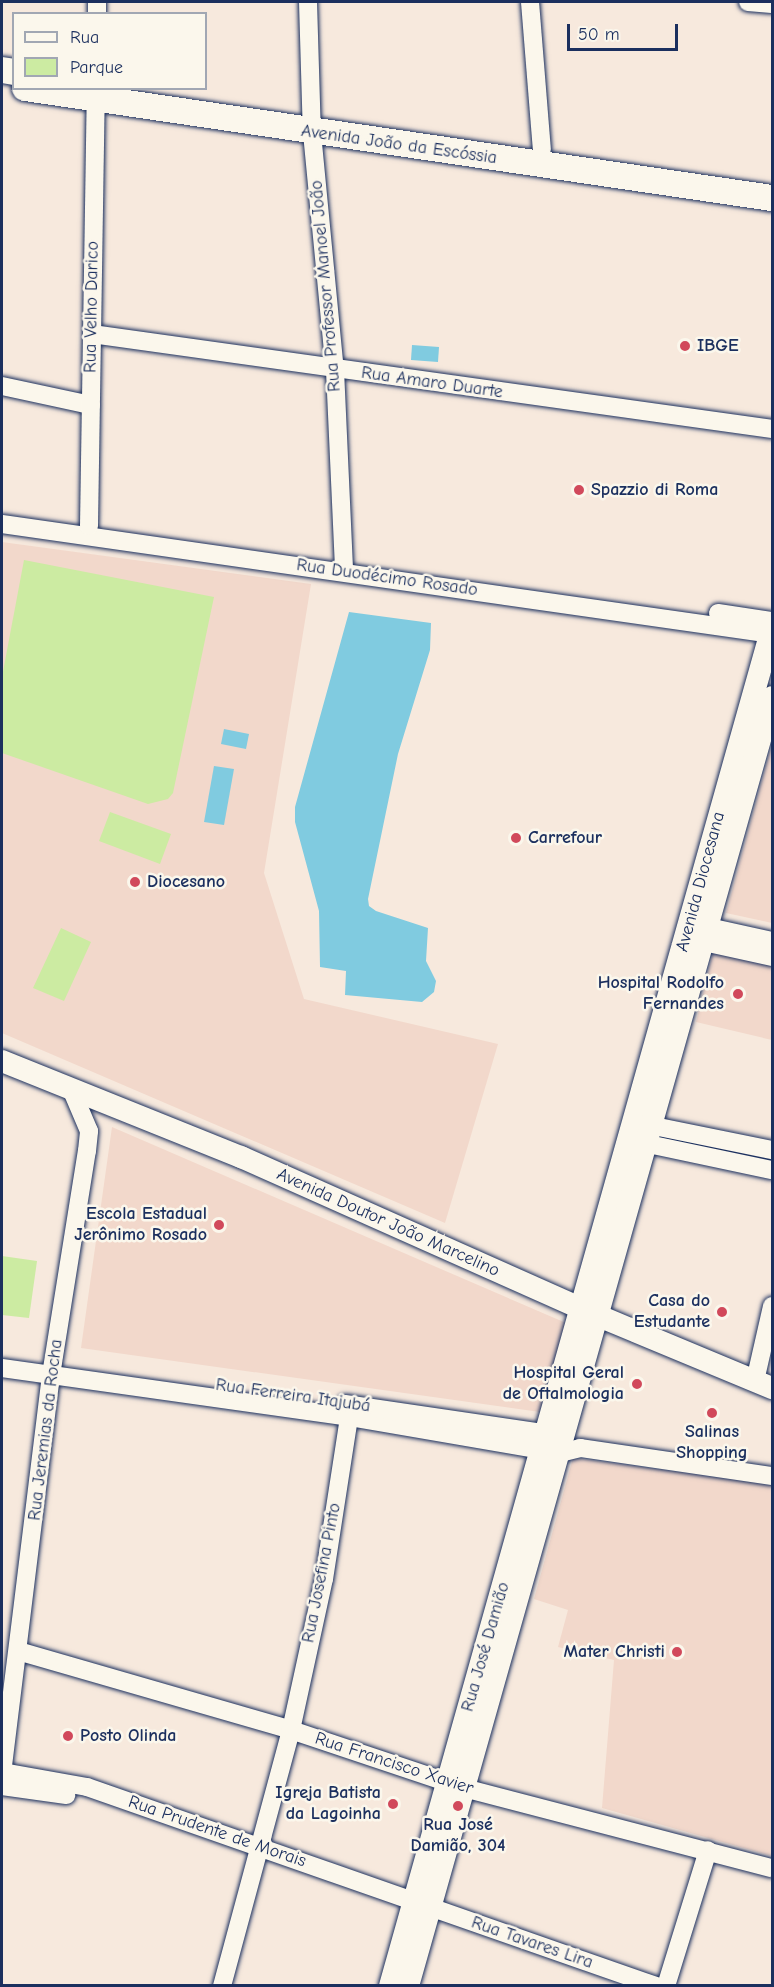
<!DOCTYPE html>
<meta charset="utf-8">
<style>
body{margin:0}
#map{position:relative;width:774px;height:1987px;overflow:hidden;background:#f7e9dd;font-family:"Comic Neue",sans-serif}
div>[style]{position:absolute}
.built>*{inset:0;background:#f2d8cb}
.green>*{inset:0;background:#cceba2}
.water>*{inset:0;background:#80cbe0}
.roads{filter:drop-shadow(0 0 2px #1b2f5e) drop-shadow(0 0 2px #1b2f5e)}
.minor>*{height:18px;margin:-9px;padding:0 9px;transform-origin:9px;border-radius:9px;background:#fbf7ec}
.tertiary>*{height:22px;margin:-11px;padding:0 11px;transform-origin:11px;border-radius:11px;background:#fbf7ec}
.secondary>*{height:26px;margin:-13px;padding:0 13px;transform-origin:13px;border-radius:13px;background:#fbf7ec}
.dots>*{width:16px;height:16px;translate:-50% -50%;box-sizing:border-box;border:3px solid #fbf7ec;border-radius:50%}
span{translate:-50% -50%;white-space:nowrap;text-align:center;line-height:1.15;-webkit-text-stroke:5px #fbf7ec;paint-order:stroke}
.street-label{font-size:18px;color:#1b2f5e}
.poi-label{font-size:18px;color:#1b2f5e;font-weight:700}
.left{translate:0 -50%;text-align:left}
.right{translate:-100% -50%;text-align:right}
.frame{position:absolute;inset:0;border:3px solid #1b2f5e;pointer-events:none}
.legend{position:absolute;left:12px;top:12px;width:195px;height:78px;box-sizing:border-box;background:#fbf7ec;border:2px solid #a1a7b3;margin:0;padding:8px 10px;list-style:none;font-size:18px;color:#1b2f5e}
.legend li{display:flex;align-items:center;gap:12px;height:30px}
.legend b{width:30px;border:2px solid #a1a7b3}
.scale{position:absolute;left:567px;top:24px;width:111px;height:27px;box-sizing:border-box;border:3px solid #1b2f5e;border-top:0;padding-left:8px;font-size:18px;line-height:21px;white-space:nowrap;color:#1b2f5e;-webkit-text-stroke:4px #fbf7ec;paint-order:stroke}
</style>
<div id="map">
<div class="built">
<i style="clip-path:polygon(2px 542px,311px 584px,264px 873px,304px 999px,498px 1044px,445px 1223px,2px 1033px)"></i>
<i style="clip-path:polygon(772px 744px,772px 923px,726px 913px)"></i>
<i style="clip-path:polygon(713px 953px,772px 966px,772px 1040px,696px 1022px)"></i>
<i style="clip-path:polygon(112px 1127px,566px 1323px,540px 1412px,81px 1348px)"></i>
<i style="clip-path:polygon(573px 1458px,772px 1484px,772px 1856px,602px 1808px,614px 1660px,558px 1647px,568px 1610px,534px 1599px)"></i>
</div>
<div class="green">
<i style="clip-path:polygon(24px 560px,214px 597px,173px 793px,168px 799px,148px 804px,2px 753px,2px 677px)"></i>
<i style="clip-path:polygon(110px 812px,171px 834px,160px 864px,99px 841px)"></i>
<i style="clip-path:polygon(61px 928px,91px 942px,64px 1001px,33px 988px)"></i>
<i style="clip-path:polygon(2px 1256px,37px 1261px,29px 1318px,2px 1315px)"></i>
</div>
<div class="water">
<i style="clip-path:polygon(412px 345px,439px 347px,438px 362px,411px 360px)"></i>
<i style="clip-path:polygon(349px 612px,431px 623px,430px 650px,398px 754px,368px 899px,369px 906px,376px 911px,428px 928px,426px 961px,436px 981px,434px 992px,422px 1002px,345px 995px,346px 971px,320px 967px,319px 911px,295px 822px,295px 807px)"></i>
<i style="clip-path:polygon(224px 729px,249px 734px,246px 749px,221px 744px)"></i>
<i style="clip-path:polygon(214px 766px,234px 769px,224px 825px,204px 822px)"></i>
</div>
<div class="roads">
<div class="minor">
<i style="left:308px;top:2px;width:131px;rotate:88.3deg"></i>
<i style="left:312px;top:133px;width:238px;rotate:84.5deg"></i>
<i style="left:335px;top:370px;width:201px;rotate:87.4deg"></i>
<i style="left:530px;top:2px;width:148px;rotate:85.4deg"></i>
<i style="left:748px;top:2px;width:24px;rotate:5deg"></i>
<i style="left:97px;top:14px;width:12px;rotate:-90deg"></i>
<i style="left:92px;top:334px;width:687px;rotate:7.95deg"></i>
<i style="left:2px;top:386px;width:91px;rotate:12.1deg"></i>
<i style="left:2px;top:524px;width:778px;rotate:8.13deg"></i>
<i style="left:89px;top:526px;width:438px;rotate:-89.1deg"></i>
<i style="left:718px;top:613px;width:55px;rotate:8.4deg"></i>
<i style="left:695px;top:924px;width:79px;rotate:12.4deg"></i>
<i style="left:690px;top:939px;width:84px;rotate:12.4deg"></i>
<i style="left:639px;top:1123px;width:136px;rotate:11.5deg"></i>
<i style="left:634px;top:1141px;width:141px;rotate:11.9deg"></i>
<i style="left:2px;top:1368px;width:350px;rotate:8deg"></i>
<i style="left:349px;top:1417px;width:214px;rotate:9.7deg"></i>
<i style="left:560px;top:1453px;width:21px;rotate:-14deg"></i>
<i style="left:580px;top:1448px;width:194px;rotate:8.3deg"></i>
<i style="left:755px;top:1381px;width:77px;rotate:-77.2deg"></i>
<i style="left:345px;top:1404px;width:215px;rotate:8.3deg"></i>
<i style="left:18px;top:1651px;width:284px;rotate:16.1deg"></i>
<i style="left:291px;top:1730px;width:182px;rotate:18.5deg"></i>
<i style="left:464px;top:1788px;width:318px;rotate:14.6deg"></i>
<i style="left:2px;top:1772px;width:86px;rotate:10deg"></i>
<i style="left:87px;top:1787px;width:603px;rotate:19.28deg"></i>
<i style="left:2px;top:1774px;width:402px;rotate:-83deg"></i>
<i style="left:51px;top:1375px;width:227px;rotate:-80.9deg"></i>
<i style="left:87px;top:1151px;width:20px;rotate:-84deg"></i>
<i style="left:89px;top:1131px;width:43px;rotate:-113deg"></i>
<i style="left:2px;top:1786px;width:65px;rotate:8deg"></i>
<i style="left:222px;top:1986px;width:265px;rotate:-74.9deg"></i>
<i style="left:291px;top:1730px;width:155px;rotate:-77.7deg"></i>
<i style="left:324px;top:1579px;width:164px;rotate:-81.2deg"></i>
<i style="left:666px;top:1986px;width:142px;rotate:-72.8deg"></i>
</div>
<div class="tertiary">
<i style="left:2px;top:1061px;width:258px;rotate:21.9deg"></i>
<i style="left:241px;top:1157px;width:373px;rotate:24deg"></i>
<i style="left:582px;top:1309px;width:206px;rotate:22.6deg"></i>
<i style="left:390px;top:1986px;width:1411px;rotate:-74.29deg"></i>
<i style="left:408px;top:1986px;width:1339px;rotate:-74.23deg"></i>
</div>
<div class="secondary">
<i style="left:2px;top:70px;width:12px;rotate:9deg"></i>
<i style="left:25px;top:88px;width:755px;rotate:8.38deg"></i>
</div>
</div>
<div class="dots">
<i style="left:685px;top:346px;background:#d1495b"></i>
<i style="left:579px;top:490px;background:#d1495b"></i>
<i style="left:516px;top:838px;background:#d1495b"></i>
<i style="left:135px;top:882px;background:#d1495b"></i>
<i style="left:738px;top:994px;background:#d1495b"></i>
<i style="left:219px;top:1225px;background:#d1495b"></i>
<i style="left:722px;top:1312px;background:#d1495b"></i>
<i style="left:637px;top:1384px;background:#d1495b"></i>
<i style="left:712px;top:1413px;background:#d1495b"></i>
<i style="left:677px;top:1652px;background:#d1495b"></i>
<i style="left:68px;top:1736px;background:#d1495b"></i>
<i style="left:393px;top:1804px;background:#d1495b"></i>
<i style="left:458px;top:1806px;background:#d1495b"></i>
</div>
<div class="street-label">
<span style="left:399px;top:145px;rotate:8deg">Avenida João da Escóssia</span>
<span style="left:326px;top:286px;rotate:-95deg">Rua Professor Manoel João</span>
<span style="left:92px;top:307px;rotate:-89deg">Rua Velho Darico</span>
<span style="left:432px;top:383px;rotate:8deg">Rua Amaro Duarte</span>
<span style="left:387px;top:578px;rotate:8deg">Rua Duodécimo Rosado</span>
<span style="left:701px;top:882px;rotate:-75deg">Avenida Diocesana</span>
<span style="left:388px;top:1223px;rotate:24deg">Avenida Doutor João Marcelino</span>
<span style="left:293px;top:1396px;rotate:8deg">Rua Ferreira Itajubá</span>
<span style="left:46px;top:1430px;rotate:-83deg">Rua Jeremias da Rocha</span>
<span style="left:322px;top:1573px;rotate:-79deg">Rua Josefina Pinto</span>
<span style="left:486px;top:1647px;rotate:-74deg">Rua José Damião</span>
<span style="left:394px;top:1764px;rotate:18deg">Rua Francisco Xavier</span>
<span style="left:217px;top:1832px;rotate:19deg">Rua Prudente de Morais</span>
<span style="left:532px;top:1943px;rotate:19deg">Rua Tavares Lira</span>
</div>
<div class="poi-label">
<span class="left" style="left:697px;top:346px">IBGE</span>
<span class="left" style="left:591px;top:490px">Spazzio di Roma</span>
<span class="left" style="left:528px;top:838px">Carrefour</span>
<span class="left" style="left:147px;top:882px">Diocesano</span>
<span class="right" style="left:724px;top:994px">Hospital Rodolfo<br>Fernandes</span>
<span class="right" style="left:207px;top:1225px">Escola Estadual<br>Jerônimo Rosado</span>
<span class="right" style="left:710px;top:1312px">Casa do<br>Estudante</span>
<span class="right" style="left:624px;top:1384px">Hospital Geral<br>de Oftalmologia</span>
<span style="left:712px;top:1443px">Salinas<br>Shopping</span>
<span class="right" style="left:665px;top:1652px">Mater Christi</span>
<span class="left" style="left:80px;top:1736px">Posto Olinda</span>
<span class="right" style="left:381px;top:1804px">Igreja Batista<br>da Lagoinha</span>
<span style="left:458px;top:1836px">Rua José<br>Damião, 304</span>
</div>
<div class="frame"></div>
<ul class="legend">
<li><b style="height:8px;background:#fbf7ec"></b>Rua</li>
<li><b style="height:16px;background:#cceba2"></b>Parque</li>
</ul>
<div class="scale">50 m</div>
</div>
